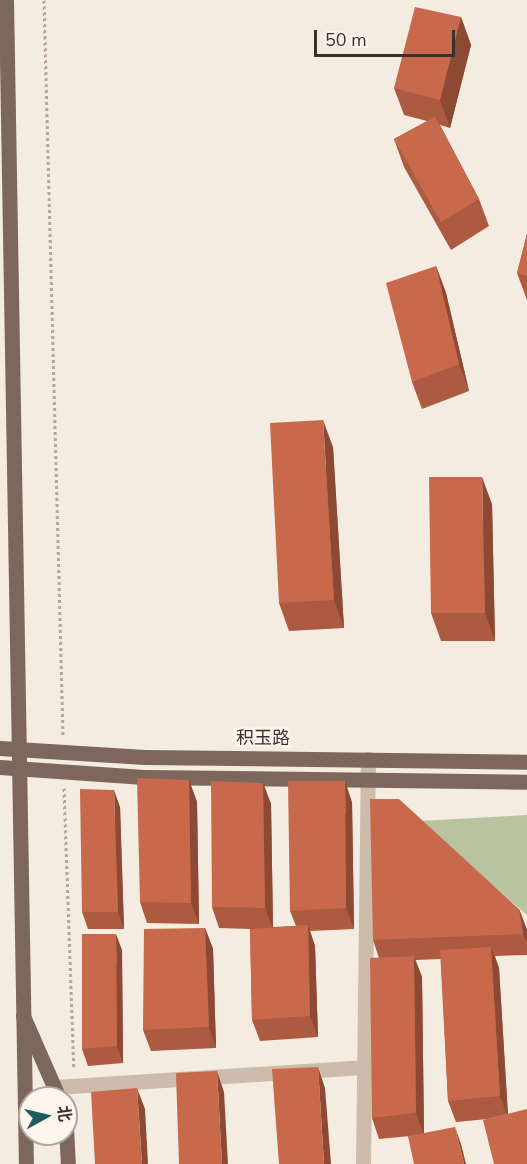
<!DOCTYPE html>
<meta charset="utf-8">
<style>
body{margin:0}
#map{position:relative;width:527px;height:1164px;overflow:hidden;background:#f4ebe1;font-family:"Nunito Sans","Noto Sans SC",sans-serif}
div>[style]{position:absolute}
.green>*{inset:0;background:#b8c4a0}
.path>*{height:3px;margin-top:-1.5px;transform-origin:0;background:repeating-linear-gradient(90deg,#b9a596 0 3px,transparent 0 6px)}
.minor>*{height:15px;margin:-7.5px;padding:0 7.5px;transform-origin:7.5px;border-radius:7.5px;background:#cdbbac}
.major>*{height:15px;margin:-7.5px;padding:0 7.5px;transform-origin:7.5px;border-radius:7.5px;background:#7d675c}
.wall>*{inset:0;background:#ac5a40}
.shaded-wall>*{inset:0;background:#8c4a34}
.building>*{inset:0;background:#c8694b}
span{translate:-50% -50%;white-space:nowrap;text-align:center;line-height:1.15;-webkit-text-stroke:5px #fbf5ee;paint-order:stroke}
.street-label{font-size:18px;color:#3b302b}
.north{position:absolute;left:18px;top:1086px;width:60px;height:60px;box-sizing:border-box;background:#fbf5ee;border:2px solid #aea6a0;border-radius:50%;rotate:82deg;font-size:16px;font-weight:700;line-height:24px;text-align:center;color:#3b302b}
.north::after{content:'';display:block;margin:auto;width:21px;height:27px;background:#1f5a5e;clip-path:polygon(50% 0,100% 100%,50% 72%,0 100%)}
.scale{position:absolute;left:314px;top:30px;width:141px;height:27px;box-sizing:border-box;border:3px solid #3b302b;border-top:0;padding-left:8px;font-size:18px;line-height:21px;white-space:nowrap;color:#3b302b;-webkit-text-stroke:4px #fbf5ee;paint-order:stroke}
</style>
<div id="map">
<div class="green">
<i style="clip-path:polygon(527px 815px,527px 915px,420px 821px)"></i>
</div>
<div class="path">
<i style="left:44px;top:0;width:736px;rotate:88.52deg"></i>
<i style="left:64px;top:788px;width:281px;rotate:88deg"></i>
</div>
<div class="minor">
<i style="left:56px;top:1087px;width:312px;rotate:-3.7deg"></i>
<i style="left:363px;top:1164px;width:405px;rotate:-89.3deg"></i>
</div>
<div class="major">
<i style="left:6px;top:0;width:1164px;rotate:89.02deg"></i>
<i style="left:0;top:748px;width:145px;rotate:3.6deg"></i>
<i style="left:145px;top:757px;width:382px;rotate:0.7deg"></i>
<i style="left:0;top:767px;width:144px;rotate:4deg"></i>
<i style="left:144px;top:777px;width:383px;rotate:0.7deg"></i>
<i style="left:23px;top:1016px;width:90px;rotate:66.3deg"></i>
<i style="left:66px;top:1128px;width:36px;rotate:87deg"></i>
</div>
<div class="wall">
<i style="clip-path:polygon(461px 17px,471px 45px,450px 128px,440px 125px,479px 199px,489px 226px,451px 250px,404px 167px,394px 139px,427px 121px,404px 115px,394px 88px)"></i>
<i style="clip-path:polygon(527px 234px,527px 300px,517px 273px)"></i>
<i style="clip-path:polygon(436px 266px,446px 293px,469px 391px,422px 409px,412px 382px)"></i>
<i style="clip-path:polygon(333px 447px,344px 628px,289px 631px,279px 603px)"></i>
<i style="clip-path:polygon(492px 504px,495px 641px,441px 641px,431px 613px)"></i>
<i style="clip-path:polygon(189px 780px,197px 802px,199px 924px,147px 923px,140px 902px)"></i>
<i style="clip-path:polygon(263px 783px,271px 804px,273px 927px,296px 926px,290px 911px,352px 802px,354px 929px,310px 931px,315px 946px,318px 1037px,260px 1041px,252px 1020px,250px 929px,219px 928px,212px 907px)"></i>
<i style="clip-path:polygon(120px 807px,124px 929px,88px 929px,82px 912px)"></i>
<i style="clip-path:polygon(519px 909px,527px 930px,527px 955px,495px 956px,499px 968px,508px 1114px,488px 1119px,456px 1122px,448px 1101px,441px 959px,415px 960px,422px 977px,424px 1133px,461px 1144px,410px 1136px,379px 1139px,372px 1118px,379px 958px,373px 940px)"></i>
<i style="clip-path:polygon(205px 928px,213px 949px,216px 1048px,151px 1051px,143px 1030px)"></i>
<i style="clip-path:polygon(122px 950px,123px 1063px,88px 1066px,82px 1049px)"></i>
</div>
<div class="shaded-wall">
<i style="clip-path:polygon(461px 17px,471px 45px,450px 128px,440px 100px)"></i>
<i style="clip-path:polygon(436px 266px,446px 293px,469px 391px,459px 364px)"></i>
<i style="clip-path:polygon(323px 420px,333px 447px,344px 628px,334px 600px)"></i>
<i style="clip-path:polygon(482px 477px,492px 504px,495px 641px,485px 613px)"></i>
<i style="clip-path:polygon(189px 780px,197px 802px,199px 924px,191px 903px)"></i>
<i style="clip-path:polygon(345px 781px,352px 802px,354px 929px,346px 908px)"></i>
<i style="clip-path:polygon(263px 783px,271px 804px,273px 929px,265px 908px)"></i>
<i style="clip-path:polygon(114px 790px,120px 807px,124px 929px,118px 912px)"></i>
<i style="clip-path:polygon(519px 909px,527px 930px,527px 943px,523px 934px)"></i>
<i style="clip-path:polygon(308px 925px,315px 946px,318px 1037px,310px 1016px)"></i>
<i style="clip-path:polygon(205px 928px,213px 949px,216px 1048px,209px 1027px)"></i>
<i style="clip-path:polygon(116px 934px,122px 950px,123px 1063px,117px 1046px)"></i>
<i style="clip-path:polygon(491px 947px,499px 968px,508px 1117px,500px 1096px)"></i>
<i style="clip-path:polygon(414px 956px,422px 977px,424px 1135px,416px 1113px)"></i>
<i style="clip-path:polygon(318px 1067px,325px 1088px,331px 1164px,324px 1164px)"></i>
<i style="clip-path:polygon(217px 1071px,224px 1092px,228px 1164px,222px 1164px)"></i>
<i style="clip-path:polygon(137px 1088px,145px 1109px,148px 1164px,142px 1164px)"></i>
<i style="clip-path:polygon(455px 1127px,461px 1144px,466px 1164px,464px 1164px)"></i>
</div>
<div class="building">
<i style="clip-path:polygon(415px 7px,461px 17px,440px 100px,394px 88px)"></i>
<i style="clip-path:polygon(435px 117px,479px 199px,441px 222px,394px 139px)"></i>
<i style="clip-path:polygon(527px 234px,527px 276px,517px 273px)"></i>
<i style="clip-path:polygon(436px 266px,459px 364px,412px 382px,386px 283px)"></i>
<i style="clip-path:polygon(323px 420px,334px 600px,279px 603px,270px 423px)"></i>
<i style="clip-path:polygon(429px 477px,482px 477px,485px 613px,431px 613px)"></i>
<i style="clip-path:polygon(137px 778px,189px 780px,191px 903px,140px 902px)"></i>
<i style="clip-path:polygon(211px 781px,263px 783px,265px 908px,212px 907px)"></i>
<i style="clip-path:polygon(288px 781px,345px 781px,346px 908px,290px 911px)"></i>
<i style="clip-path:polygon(80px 789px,114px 790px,118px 912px,82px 912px)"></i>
<i style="clip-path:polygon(370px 799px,399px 799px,519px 909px,523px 934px,373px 940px)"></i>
<i style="clip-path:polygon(308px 925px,310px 1016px,252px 1020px,250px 929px)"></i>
<i style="clip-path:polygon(205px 928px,209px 1027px,143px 1030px,144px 929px)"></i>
<i style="clip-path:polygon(82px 934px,116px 934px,117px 1046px,82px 1049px)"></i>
<i style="clip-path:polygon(491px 947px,500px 1096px,448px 1101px,440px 950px)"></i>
<i style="clip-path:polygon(414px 956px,416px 1113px,372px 1118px,370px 958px)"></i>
<i style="clip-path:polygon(318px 1067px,324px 1164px,279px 1164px,272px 1069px)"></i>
<i style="clip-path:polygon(217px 1071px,222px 1164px,179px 1164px,176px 1073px)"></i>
<i style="clip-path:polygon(137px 1088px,142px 1164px,95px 1164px,91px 1092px)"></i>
<i style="clip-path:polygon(527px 1109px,527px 1164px,494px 1164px,483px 1120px)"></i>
<i style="clip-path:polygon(455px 1127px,464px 1164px,414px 1164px,408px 1136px)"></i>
</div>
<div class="street-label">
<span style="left:263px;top:738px">积玉路</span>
</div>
<div class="north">北</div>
<div class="scale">50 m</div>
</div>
